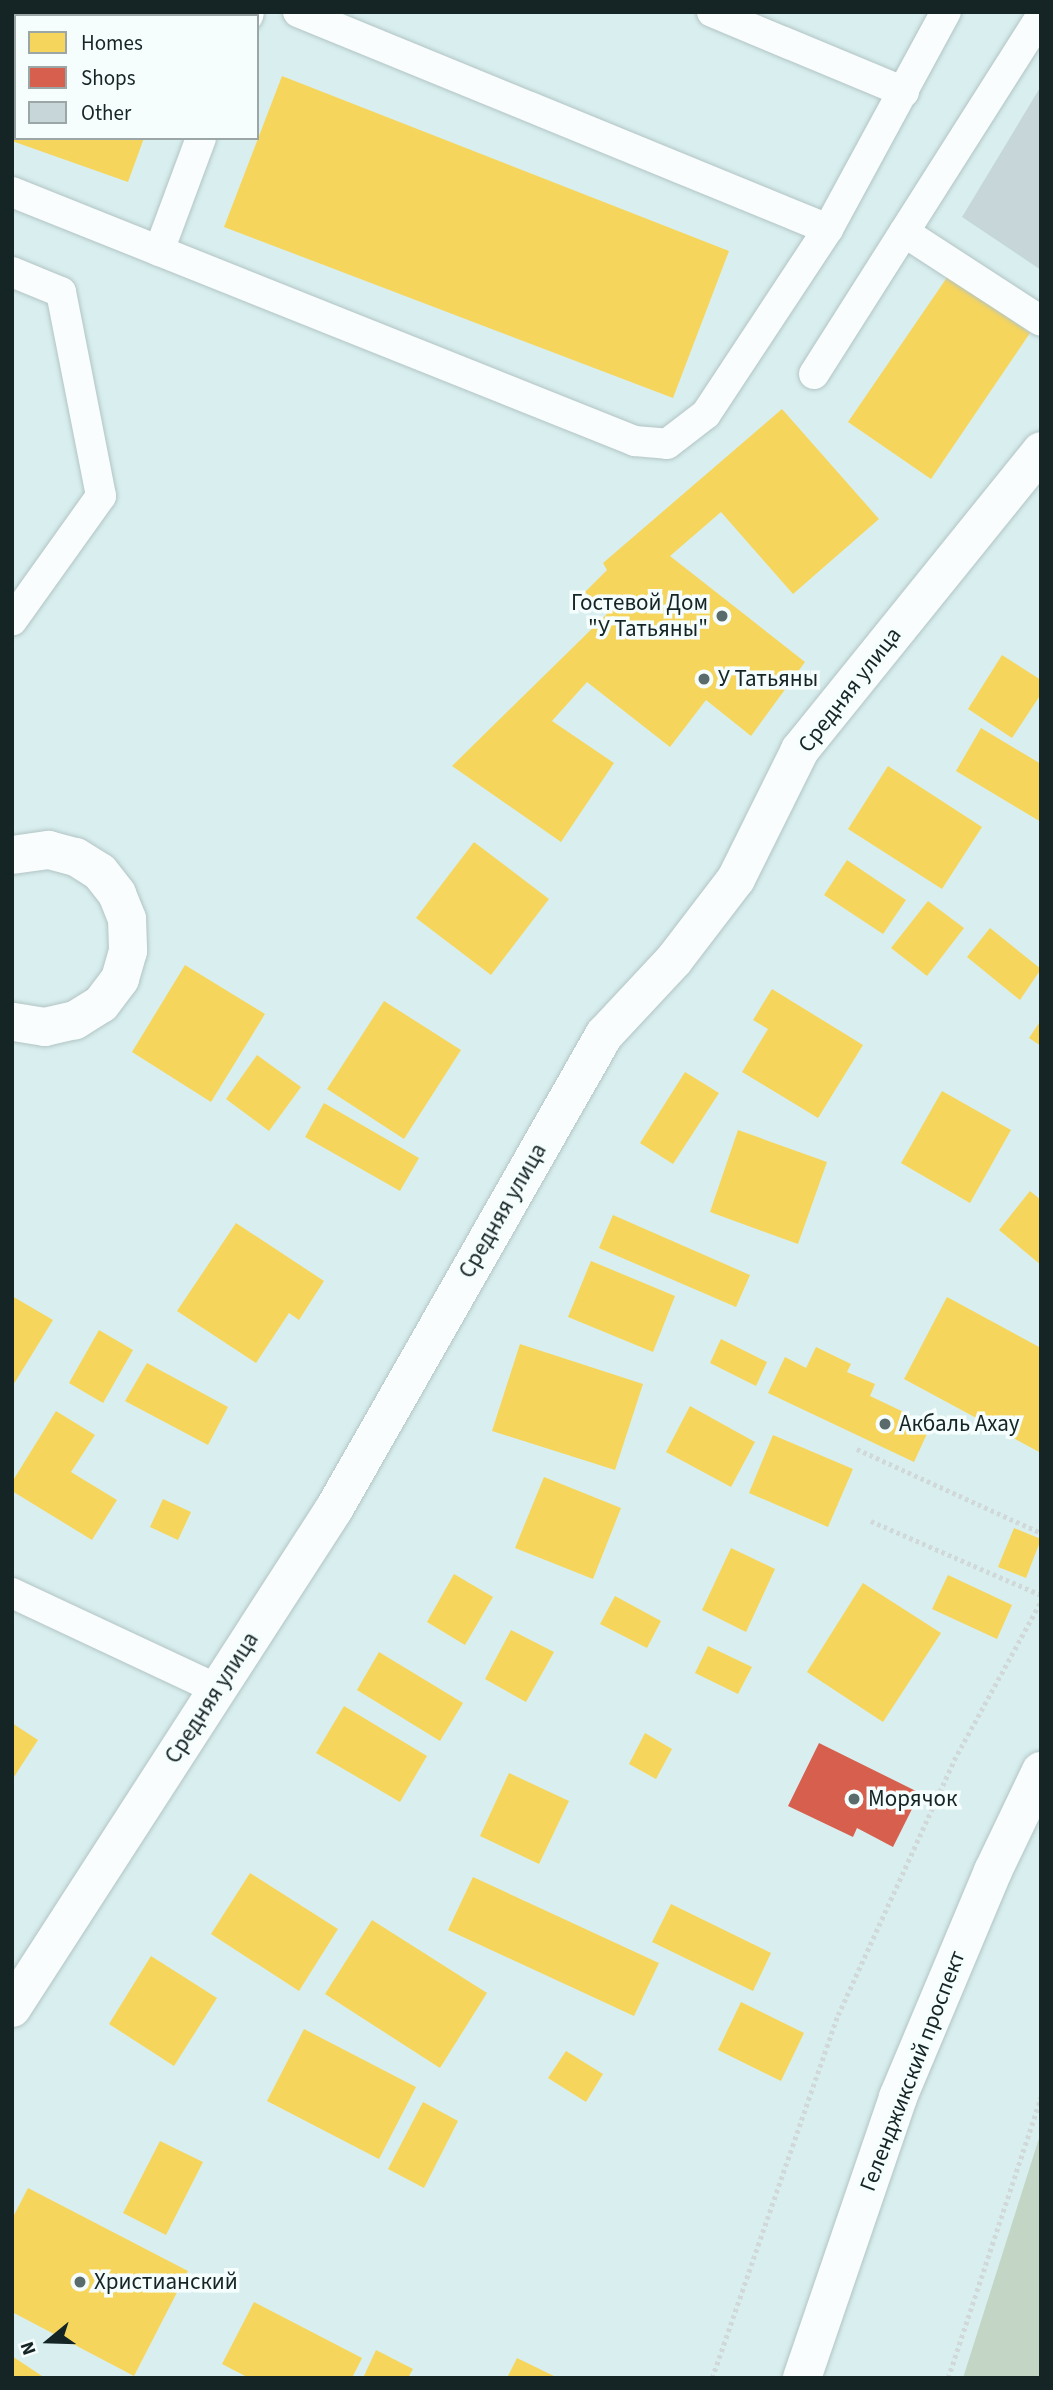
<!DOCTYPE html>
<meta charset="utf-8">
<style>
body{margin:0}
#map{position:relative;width:1053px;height:2390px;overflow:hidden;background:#d9efef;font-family:"Source Sans 3",sans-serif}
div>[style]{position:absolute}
.forest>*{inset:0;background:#c3d6c5}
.homes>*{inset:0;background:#f6d55c}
.shops>*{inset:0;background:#d6604d}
.building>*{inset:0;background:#c6d6d9}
.path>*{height:4.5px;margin-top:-2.25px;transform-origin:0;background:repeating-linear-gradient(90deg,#d1d8d9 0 3.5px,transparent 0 7px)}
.roads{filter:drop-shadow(0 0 2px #b3c4c5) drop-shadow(0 0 2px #b3c4c5)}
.lane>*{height:30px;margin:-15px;padding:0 15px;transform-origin:15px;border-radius:15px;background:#f9fdfd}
.street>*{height:38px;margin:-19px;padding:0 19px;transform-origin:19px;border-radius:19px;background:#f9fdfd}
.primary>*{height:38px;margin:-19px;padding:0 19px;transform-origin:19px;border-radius:19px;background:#f9fdfd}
.dots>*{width:19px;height:19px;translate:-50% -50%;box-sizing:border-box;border:4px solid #f5fdfd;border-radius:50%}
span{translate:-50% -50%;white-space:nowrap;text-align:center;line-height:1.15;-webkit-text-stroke:7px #f5fdfd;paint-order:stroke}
.poi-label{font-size:23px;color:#152425}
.right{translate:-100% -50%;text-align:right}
.left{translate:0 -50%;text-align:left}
.street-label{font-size:23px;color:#152425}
.frame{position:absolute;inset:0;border:14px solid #152425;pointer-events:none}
.legend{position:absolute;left:14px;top:14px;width:245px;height:126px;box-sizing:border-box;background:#f5fdfd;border:2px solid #9ba6a7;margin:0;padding:9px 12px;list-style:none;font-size:21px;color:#152425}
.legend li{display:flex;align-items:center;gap:14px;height:35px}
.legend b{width:35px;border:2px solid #9ba6a7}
.north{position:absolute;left:14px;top:2306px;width:70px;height:70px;-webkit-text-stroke:5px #f5fdfd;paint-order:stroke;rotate:251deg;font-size:19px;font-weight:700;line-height:28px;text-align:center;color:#152425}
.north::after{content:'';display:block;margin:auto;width:24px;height:32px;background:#152425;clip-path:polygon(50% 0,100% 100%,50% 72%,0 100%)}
</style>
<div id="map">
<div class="forest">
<i style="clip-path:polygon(1041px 2132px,1041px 2378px,963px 2378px)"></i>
</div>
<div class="homes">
<i style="clip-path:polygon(12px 12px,94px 16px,16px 16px,16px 138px,144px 138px,128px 182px,12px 141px)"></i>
<i style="clip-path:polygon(282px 76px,729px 251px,673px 398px,224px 227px)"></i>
<i style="clip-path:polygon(948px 276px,1030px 333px,931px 479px,848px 422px)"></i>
<i style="clip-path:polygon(782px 409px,879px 519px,793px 594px,721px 512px,670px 556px,805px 662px,751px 736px,706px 700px,670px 747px,587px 682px,552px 721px,614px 763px,561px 842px,452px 766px,607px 614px,585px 592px,607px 570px,603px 563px)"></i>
<i style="clip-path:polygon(1002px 655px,1041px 680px,1041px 694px,1012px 738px,968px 709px)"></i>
<i style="clip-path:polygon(981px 728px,1041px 764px,1041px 822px,956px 771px)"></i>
<i style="clip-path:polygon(888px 766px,982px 827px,942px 889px,848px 829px)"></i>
<i style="clip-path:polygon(474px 842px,549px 899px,491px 975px,416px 918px)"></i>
<i style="clip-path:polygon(847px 860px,906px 900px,883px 934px,824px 895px)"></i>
<i style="clip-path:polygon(928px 901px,964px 928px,927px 976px,891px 948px)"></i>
<i style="clip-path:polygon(990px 928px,1041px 969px,1020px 1000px,967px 957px)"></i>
<i style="clip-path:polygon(185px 965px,265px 1014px,211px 1102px,132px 1052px)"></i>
<i style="clip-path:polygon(772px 989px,863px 1045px,818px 1118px,742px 1072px,768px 1029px,753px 1020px)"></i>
<i style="clip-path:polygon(384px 1001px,461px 1050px,404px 1139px,327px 1089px)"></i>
<i style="clip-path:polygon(1041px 1020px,1041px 1046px,1029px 1038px)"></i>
<i style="clip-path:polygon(257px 1055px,301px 1087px,269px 1131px,226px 1099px)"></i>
<i style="clip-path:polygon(685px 1072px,719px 1093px,673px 1164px,640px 1143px)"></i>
<i style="clip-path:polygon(942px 1091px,1011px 1130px,970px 1203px,901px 1163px)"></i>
<i style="clip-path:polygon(324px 1103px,419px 1158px,400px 1191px,305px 1137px)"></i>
<i style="clip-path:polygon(738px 1130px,827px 1162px,798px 1244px,710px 1212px)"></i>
<i style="clip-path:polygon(1030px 1191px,1041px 1200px,1041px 1265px,999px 1230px)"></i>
<i style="clip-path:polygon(613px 1215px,750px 1275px,736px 1307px,599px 1248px)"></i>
<i style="clip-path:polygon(236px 1223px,324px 1281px,299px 1320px,289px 1313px,256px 1363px,177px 1311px)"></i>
<i style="clip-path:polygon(591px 1261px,675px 1296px,653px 1352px,568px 1317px)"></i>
<i style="clip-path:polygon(12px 1296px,53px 1320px,12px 1387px)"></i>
<i style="clip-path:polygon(947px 1297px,1041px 1348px,1041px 1453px,904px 1379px)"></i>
<i style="clip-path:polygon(99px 1330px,133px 1350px,103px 1403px,69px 1383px)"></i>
<i style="clip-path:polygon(721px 1339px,767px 1362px,756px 1386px,710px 1363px)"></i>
<i style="clip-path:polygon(520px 1344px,643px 1384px,615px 1470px,492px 1431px)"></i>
<i style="clip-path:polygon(816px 1347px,851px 1364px,847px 1372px,875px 1384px,870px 1396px,931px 1425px,914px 1462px,768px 1393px,785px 1357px,806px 1368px)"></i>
<i style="clip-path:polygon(147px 1363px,228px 1407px,208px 1445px,125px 1401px)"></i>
<i style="clip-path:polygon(690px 1406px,755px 1442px,731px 1487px,666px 1452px)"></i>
<i style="clip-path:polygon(56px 1411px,95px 1435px,71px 1472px,117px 1500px,92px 1540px,12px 1491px,12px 1482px)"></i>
<i style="clip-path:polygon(773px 1435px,853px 1469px,828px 1527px,749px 1493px)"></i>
<i style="clip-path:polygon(544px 1477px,621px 1508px,593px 1579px,515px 1548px)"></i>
<i style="clip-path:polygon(163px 1499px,191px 1512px,178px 1540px,150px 1527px)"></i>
<i style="clip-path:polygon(1014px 1528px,1041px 1539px,1026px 1578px,998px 1567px)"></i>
<i style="clip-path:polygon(731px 1548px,775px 1569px,746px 1632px,702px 1610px)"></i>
<i style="clip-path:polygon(454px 1574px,493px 1597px,465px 1645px,427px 1622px)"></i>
<i style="clip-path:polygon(948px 1575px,1012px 1605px,997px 1639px,932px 1609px)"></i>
<i style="clip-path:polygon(863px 1583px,941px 1633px,883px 1722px,807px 1672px)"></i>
<i style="clip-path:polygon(615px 1596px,661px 1621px,647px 1648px,600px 1624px)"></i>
<i style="clip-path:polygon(511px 1630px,554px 1652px,526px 1702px,485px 1679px)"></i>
<i style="clip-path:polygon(708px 1646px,752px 1667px,738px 1694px,695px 1673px)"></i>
<i style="clip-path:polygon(379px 1652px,463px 1703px,440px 1741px,357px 1690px)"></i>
<i style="clip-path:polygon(344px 1706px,427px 1756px,400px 1802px,316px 1753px)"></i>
<i style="clip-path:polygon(12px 1723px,38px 1740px,12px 1780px)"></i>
<i style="clip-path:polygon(645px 1733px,672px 1749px,656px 1779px,629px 1764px)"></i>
<i style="clip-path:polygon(509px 1773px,569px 1801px,539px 1864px,480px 1836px)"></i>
<i style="clip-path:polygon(250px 1873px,338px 1929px,299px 1991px,211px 1934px)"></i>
<i style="clip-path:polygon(473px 1877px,659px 1963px,634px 2016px,448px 1930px)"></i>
<i style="clip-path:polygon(671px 1904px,771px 1953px,753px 1991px,652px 1942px)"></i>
<i style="clip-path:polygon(372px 1920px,487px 1993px,440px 2068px,325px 1994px)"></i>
<i style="clip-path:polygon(151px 1956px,217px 1998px,174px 2066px,109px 2024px)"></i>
<i style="clip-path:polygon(741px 2002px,804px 2033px,781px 2081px,718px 2050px)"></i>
<i style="clip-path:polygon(304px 2029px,416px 2087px,379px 2159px,267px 2101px)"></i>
<i style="clip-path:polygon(566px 2051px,603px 2074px,586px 2102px,548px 2078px)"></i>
<i style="clip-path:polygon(423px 2102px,458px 2121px,424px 2188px,388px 2169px)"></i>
<i style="clip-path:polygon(160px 2141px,203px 2162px,166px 2235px,123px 2213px)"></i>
<i style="clip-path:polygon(28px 2188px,188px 2271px,134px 2376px,12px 2312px,12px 2219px)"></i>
<i style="clip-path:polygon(254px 2302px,362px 2358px,352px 2378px,249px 2378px,222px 2364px)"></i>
<i style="clip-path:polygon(376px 2350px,413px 2369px,408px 2378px,363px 2378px)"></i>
<i style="clip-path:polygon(12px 2356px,45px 2378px,12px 2378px)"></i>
<i style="clip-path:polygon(517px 2358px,558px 2378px,507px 2378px)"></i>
</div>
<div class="shops">
<i style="clip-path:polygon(819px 1743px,920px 1793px,893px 1847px,857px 1828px,853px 1837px,788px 1806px)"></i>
</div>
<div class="building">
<i style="clip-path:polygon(1041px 86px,1041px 270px,962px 217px)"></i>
</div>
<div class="path">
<i style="left:857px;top:1449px;width:202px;rotate:24.5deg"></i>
<i style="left:871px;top:1521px;width:185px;rotate:23.5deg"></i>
<i style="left:712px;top:2378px;width:384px;rotate:-70.9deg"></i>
<i style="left:838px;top:2015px;width:280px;rotate:-65.5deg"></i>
<i style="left:954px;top:1760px;width:181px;rotate:-61.3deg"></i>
<i style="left:948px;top:2378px;width:297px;rotate:-71.7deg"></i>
</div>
<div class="roads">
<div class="lane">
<i style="left:298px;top:12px;width:573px;rotate:22.27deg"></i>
<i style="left:828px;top:229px;width:247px;rotate:-61.5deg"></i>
<i style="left:712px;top:12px;width:208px;rotate:22.6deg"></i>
<i style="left:248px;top:16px;width:4px;rotate:-76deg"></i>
<i style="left:12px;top:192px;width:671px;rotate:21.79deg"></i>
<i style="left:635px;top:441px;width:32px;rotate:5deg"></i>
<i style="left:667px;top:444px;width:49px;rotate:-37.6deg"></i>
<i style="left:706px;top:414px;width:222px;rotate:-56.6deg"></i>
<i style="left:904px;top:232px;width:163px;rotate:33deg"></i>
<i style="left:159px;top:251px;width:121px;rotate:-69.6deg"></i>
<i style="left:12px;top:272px;width:53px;rotate:22.2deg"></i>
<i style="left:61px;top:292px;width:208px;rotate:78.9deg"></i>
<i style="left:101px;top:496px;width:153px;rotate:125.5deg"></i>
<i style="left:814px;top:374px;width:424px;rotate:-57.6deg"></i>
<i style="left:12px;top:1593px;width:226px;rotate:25.1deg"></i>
</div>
<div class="street">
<i style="left:12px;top:855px;width:37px;rotate:-8deg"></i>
<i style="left:49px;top:850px;width:28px;rotate:15deg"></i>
<i style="left:76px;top:857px;width:28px;rotate:32deg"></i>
<i style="left:100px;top:872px;width:28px;rotate:52deg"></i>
<i style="left:117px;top:894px;width:27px;rotate:68deg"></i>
<i style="left:127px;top:919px;width:32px;rotate:88deg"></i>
<i style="left:128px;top:951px;width:29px;rotate:106deg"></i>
<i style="left:120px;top:979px;width:31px;rotate:127deg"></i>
<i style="left:101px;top:1004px;width:31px;rotate:148deg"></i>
<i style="left:75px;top:1020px;width:31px;rotate:167deg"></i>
<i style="left:45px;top:1027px;width:33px;rotate:-171deg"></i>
<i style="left:12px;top:2008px;width:594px;rotate:-57.17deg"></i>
<i style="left:334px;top:1509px;width:546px;rotate:-60.33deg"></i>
<i style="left:604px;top:1035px;width:103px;rotate:-47deg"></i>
<i style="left:674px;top:960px;width:102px;rotate:-52.6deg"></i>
<i style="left:736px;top:879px;width:144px;rotate:-63.6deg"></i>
<i style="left:800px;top:750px;width:384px;rotate:-51.1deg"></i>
</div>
<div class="primary">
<i style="left:802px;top:2378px;width:297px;rotate:-71.1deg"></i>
<i style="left:898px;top:2097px;width:245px;rotate:-67.2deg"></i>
<i style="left:993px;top:1871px;width:111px;rotate:-64.4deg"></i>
</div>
</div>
<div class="dots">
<i style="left:722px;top:616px;background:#5a6b6c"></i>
<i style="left:704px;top:679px;background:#5a6b6c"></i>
<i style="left:885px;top:1424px;background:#5a6b6c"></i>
<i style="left:854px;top:1799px;background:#5a6b6c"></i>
<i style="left:80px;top:2282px;background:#5a6b6c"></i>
</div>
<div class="poi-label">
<span class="right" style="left:708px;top:616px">Гостевой Дом<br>"У Татьяны"</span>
<span class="left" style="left:718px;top:679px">У Татьяны</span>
<span class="left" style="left:899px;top:1424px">Акбаль Ахау</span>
<span class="left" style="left:868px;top:1799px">Морячок</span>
<span class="left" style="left:94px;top:2282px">Христианский</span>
</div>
<div class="street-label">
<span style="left:850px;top:690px;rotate:-52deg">Средняя улица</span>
<span style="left:503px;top:1211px;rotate:-60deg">Средняя улица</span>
<span style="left:212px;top:1698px;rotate:-57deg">Средняя улица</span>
<span style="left:913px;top:2071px;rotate:-69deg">Геленджикский проспект</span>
</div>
<div class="frame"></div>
<ul class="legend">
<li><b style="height:19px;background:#f6d55c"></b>Homes</li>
<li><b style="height:19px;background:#d6604d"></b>Shops</li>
<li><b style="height:19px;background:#c6d6d9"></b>Other</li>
</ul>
<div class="north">N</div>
</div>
